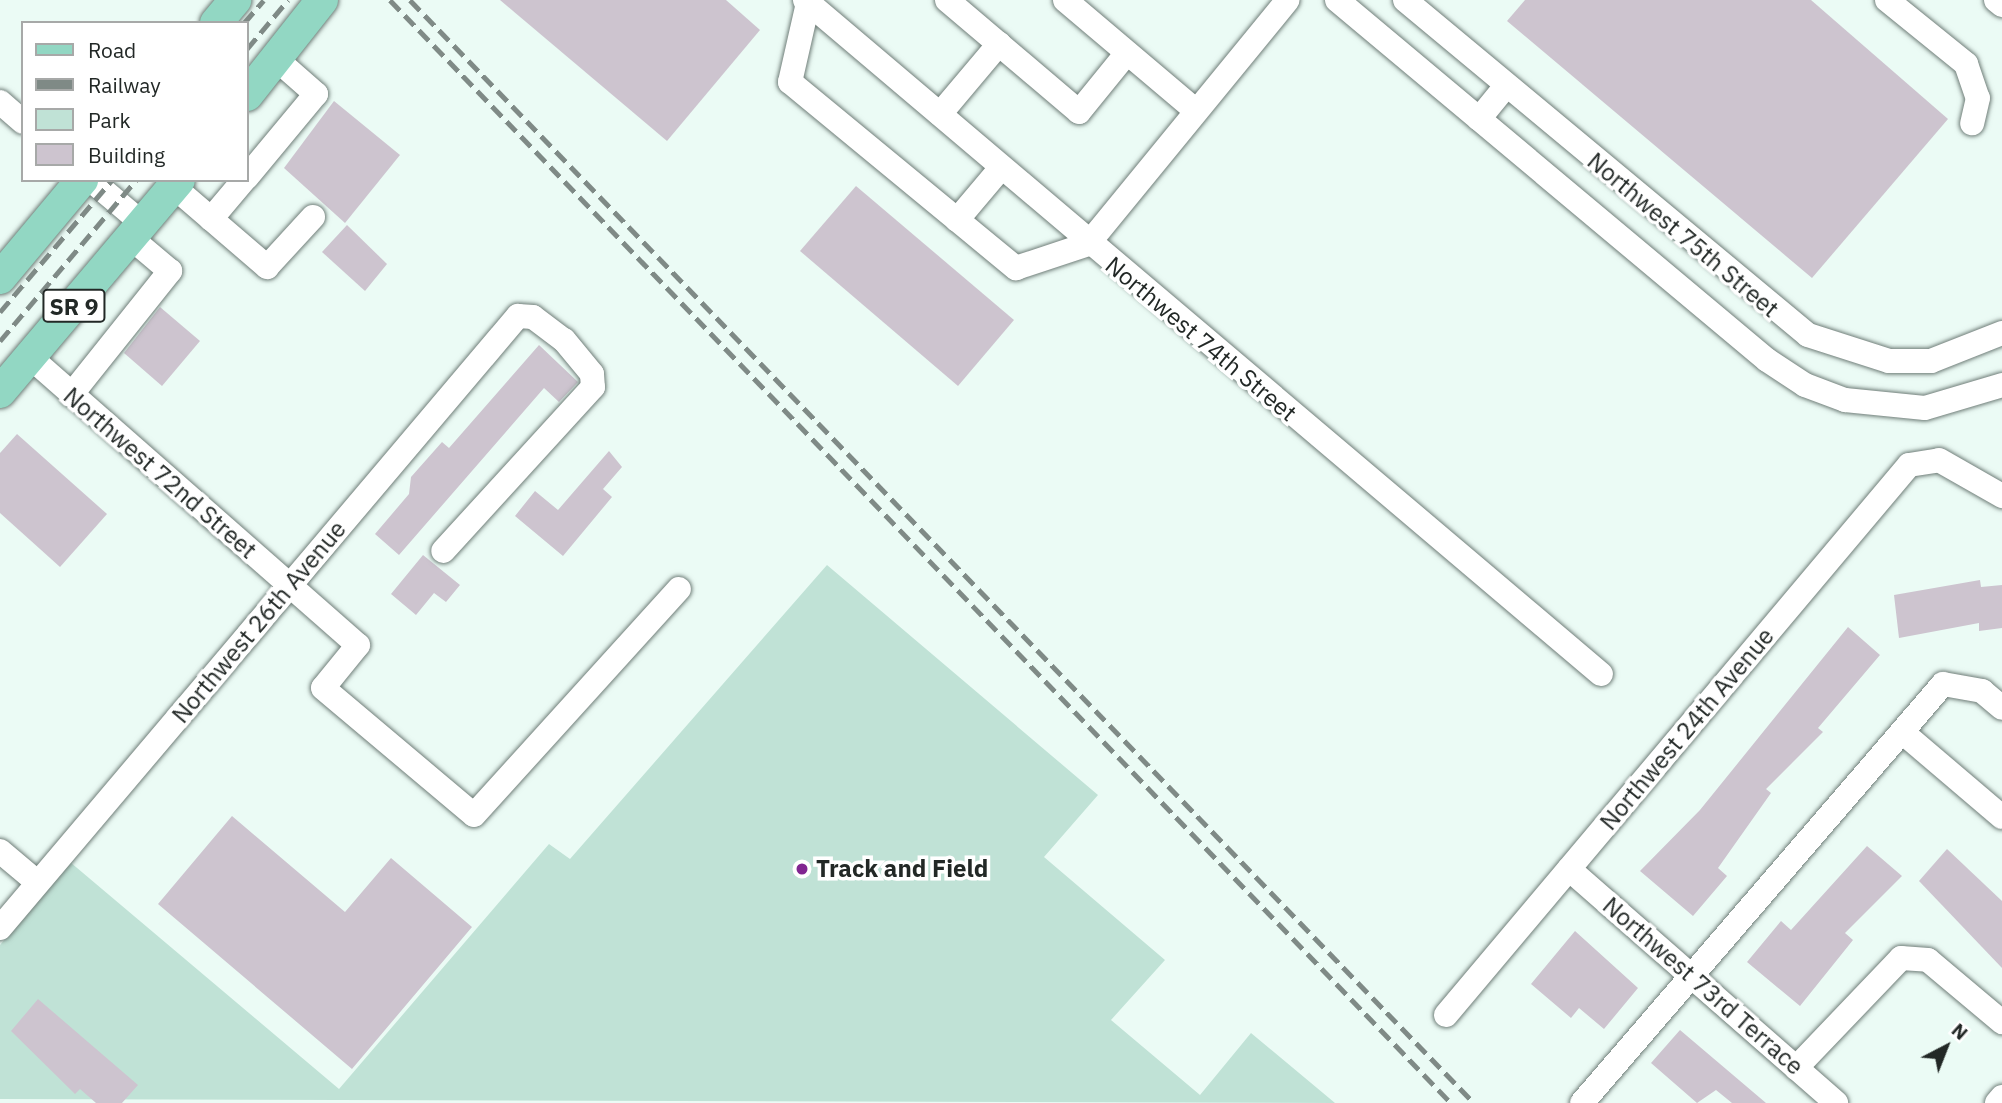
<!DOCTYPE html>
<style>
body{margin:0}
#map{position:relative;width:2002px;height:1103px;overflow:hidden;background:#ebfbf5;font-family:"IBM Plex Sans",sans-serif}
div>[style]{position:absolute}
.green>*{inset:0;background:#c0e2d6}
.building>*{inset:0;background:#cdc4cf}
.roads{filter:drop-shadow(0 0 2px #707e79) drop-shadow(0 0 2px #707e79)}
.minor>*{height:24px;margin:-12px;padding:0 12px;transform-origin:12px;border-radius:12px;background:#fff}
.major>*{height:32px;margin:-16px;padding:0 16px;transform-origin:16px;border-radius:16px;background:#92d7c3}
.rail>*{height:5px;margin-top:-2.5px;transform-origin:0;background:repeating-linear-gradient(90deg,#7f8a86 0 14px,transparent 0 21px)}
.dots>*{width:19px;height:19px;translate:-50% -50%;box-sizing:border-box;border:4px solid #fff;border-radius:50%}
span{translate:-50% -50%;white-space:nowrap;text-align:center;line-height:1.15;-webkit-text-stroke:7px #fff;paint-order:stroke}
.shield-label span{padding:2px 5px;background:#fff;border:2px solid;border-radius:5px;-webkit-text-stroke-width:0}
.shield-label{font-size:23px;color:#222826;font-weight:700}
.street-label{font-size:24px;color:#222826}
.poi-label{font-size:24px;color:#222826;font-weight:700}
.left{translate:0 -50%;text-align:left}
.legend{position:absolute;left:21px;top:21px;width:228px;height:161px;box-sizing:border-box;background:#fff;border:2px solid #a7a9a8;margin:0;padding:9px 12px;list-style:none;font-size:21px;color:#222826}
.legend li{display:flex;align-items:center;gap:14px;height:35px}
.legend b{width:35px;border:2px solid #a7a9a8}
.north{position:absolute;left:1911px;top:1012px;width:70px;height:70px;-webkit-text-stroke:5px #fff;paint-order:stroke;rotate:42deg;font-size:19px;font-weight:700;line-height:28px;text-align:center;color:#222826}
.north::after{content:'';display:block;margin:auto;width:24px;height:32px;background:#222826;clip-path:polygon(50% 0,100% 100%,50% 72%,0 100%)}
</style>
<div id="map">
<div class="green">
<i style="clip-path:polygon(827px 565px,1098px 795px,1044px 857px,1165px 960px,1111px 1020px,1200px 1095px,1251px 1033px,1335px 1103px,0 1099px,0 945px,70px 862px,339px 1089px,549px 844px,570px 859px)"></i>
</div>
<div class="building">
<i style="clip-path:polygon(500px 0,726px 0,760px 30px,667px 141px)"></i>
<i style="clip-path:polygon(1525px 0,1811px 0,1948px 119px,1812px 278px,1507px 21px)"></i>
<i style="clip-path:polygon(334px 101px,400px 155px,345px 223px,284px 168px)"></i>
<i style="clip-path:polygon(856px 186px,1014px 320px,958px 386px,800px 251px)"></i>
<i style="clip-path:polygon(347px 225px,387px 264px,365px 291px,322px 252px)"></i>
<i style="clip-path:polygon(160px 307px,200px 341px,162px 386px,124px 353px)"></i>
<i style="clip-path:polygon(539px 345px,578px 382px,559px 402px,544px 388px,399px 555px,375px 534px,409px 494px,411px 477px,442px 442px,449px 448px)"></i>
<i style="clip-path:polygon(17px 434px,107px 514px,60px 567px,0 513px,0 453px)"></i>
<i style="clip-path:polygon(609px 451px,622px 467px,603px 489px,612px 497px,563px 556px,515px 516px,535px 491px,558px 510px)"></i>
<i style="clip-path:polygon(423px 555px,460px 585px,446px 602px,434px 593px,416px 615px,391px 594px)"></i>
<i style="clip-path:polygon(1980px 580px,1981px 587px,2002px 585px,2002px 628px,1979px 631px,1979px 623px,1899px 638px,1894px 595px)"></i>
<i style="clip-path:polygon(1848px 627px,1880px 655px,1818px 728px,1823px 732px,1766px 789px,1771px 793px,1718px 868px,1727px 876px,1693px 916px,1640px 871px,1700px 810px)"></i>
<i style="clip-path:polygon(232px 816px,345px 912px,391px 858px,472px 927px,352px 1069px,158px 904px)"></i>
<i style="clip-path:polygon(1867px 846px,1902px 876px,1845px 933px,1853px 940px,1800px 1006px,1747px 962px,1781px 921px,1791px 930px)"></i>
<i style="clip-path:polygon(1947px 849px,2002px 901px,2002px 968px,1919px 881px)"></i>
<i style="clip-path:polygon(1575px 931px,1638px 988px,1604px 1029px,1579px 1008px,1571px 1018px,1531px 984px)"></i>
<i style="clip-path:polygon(38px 999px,138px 1085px,122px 1103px,96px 1103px,80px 1089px,75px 1094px,11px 1031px)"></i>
<i style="clip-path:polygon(1680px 1030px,1766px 1103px,1732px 1103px,1716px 1090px,1697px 1103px,1651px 1063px)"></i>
</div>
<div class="roads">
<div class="minor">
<i style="left:805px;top:0;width:1043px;rotate:40.26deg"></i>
<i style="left:947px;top:0;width:173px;rotate:40.3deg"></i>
<i style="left:1079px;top:112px;width:76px;rotate:-50.9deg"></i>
<i style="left:1065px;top:0;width:167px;rotate:40.2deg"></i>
<i style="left:1337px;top:0;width:561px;rotate:39.94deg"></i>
<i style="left:1767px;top:360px;width:45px;rotate:33.3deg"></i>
<i style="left:1805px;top:385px;width:43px;rotate:20.6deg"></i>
<i style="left:1845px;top:400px;width:80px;rotate:5.7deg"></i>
<i style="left:1925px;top:408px;width:80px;rotate:-16.6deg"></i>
<i style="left:1405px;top:0;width:524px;rotate:39.74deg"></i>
<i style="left:1808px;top:335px;width:85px;rotate:17.8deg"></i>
<i style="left:1889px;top:361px;width:42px"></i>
<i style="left:1931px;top:361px;width:76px;rotate:-21.5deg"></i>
<i style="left:1887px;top:0;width:102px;rotate:39deg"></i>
<i style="left:1966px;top:64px;width:36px;rotate:71deg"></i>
<i style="left:1978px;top:98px;width:26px;rotate:103deg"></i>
<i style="left:1996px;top:0;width:8px;rotate:40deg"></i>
<i style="left:808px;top:3px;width:81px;rotate:102.8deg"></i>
<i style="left:790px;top:82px;width:293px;rotate:39.5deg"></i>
<i style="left:1016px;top:268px;width:76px;rotate:-18.4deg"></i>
<i style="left:1088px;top:244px;width:315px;rotate:-50.7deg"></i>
<i style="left:0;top:102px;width:30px;rotate:41deg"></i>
<i style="left:940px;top:114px;width:92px;rotate:-49.9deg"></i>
<i style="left:1479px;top:119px;width:43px;rotate:-50.7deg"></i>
<i style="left:247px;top:177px;width:108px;rotate:-50.3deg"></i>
<i style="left:316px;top:94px;width:53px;rotate:-138.8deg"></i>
<i style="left:91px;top:180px;width:68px;rotate:40.2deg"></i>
<i style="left:174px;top:187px;width:123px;rotate:40.7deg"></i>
<i style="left:267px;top:267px;width:68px;rotate:-47.4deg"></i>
<i style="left:211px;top:219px;width:51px;rotate:-49.8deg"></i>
<i style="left:957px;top:220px;width:68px;rotate:-49.8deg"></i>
<i style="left:31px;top:358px;width:435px;rotate:41.3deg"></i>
<i style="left:358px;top:645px;width:55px;rotate:129.1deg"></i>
<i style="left:323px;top:688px;width:197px;rotate:40.1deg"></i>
<i style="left:474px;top:815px;width:305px;rotate:-47.8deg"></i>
<i style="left:71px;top:395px;width:159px;rotate:-51.4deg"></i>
<i style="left:170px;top:271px;width:51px;rotate:-139.8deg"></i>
<i style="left:1902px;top:732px;width:131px;rotate:40.4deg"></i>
<i style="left:0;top:851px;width:48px;rotate:40deg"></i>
<i style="left:1569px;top:869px;width:355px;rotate:41.2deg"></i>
<i style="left:0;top:928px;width:802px;rotate:-49.76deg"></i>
<i style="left:518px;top:316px;width:15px;rotate:4deg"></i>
<i style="left:533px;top:317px;width:39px;rotate:37deg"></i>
<i style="left:564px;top:340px;width:44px;rotate:50.5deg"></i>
<i style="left:592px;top:374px;width:13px;rotate:86deg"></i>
<i style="left:593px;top:387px;width:222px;rotate:132.4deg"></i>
<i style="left:1446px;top:1015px;width:719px;rotate:-49.91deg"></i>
<i style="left:1909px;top:465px;width:30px;rotate:-9deg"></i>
<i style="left:1939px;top:460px;width:73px;rotate:29.7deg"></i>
<i style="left:1796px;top:1068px;width:152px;rotate:-46.3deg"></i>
<i style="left:1901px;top:958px;width:27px;rotate:4deg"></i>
<i style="left:1928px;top:960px;width:97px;rotate:40deg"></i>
<i style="left:1582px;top:1103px;width:553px;rotate:-49.25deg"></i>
<i style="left:1943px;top:684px;width:40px;rotate:10deg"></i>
<i style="left:1982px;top:691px;width:26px;rotate:40deg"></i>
<i style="left:1997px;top:1103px;width:8px;rotate:-50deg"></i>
</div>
<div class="major">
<i style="left:216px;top:23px;width:30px;rotate:-50deg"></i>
<i style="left:247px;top:95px;width:121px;rotate:-51.7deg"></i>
<i style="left:0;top:278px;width:128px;rotate:-50.1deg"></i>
<i style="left:0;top:392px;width:277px;rotate:-49.8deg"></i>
</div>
</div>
<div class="rail">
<i style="left:390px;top:0;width:1530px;rotate:46.11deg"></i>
<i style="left:410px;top:0;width:1533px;rotate:46.03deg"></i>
<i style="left:244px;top:23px;width:30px;rotate:-49deg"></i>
<i style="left:247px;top:49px;width:64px;rotate:-50.1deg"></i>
<i style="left:0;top:312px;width:173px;rotate:-49.7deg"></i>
<i style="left:0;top:341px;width:211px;rotate:-49.8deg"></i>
</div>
<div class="dots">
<i style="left:802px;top:869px;background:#812591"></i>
</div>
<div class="shield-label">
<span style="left:74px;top:306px">SR 9</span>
</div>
<div class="street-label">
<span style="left:1683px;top:235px;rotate:40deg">Northwest 75th Street</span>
<span style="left:1201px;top:339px;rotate:40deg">Northwest 74th Street</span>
<span style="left:160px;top:473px;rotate:41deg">Northwest 72nd Street</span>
<span style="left:259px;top:622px;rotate:-50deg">Northwest 26th Avenue</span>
<span style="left:1687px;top:729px;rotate:-50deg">Northwest 24th Avenue</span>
<span style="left:1703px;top:986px;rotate:41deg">Northwest 73rd Terrace</span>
</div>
<div class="poi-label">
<span class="left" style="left:816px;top:869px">Track and Field</span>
</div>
<ul class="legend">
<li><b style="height:9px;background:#92d7c3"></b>Road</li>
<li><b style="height:9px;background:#7f8a86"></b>Railway</li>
<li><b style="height:19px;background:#c0e2d6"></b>Park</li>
<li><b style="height:19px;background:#cdc4cf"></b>Building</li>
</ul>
<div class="north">N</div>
</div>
